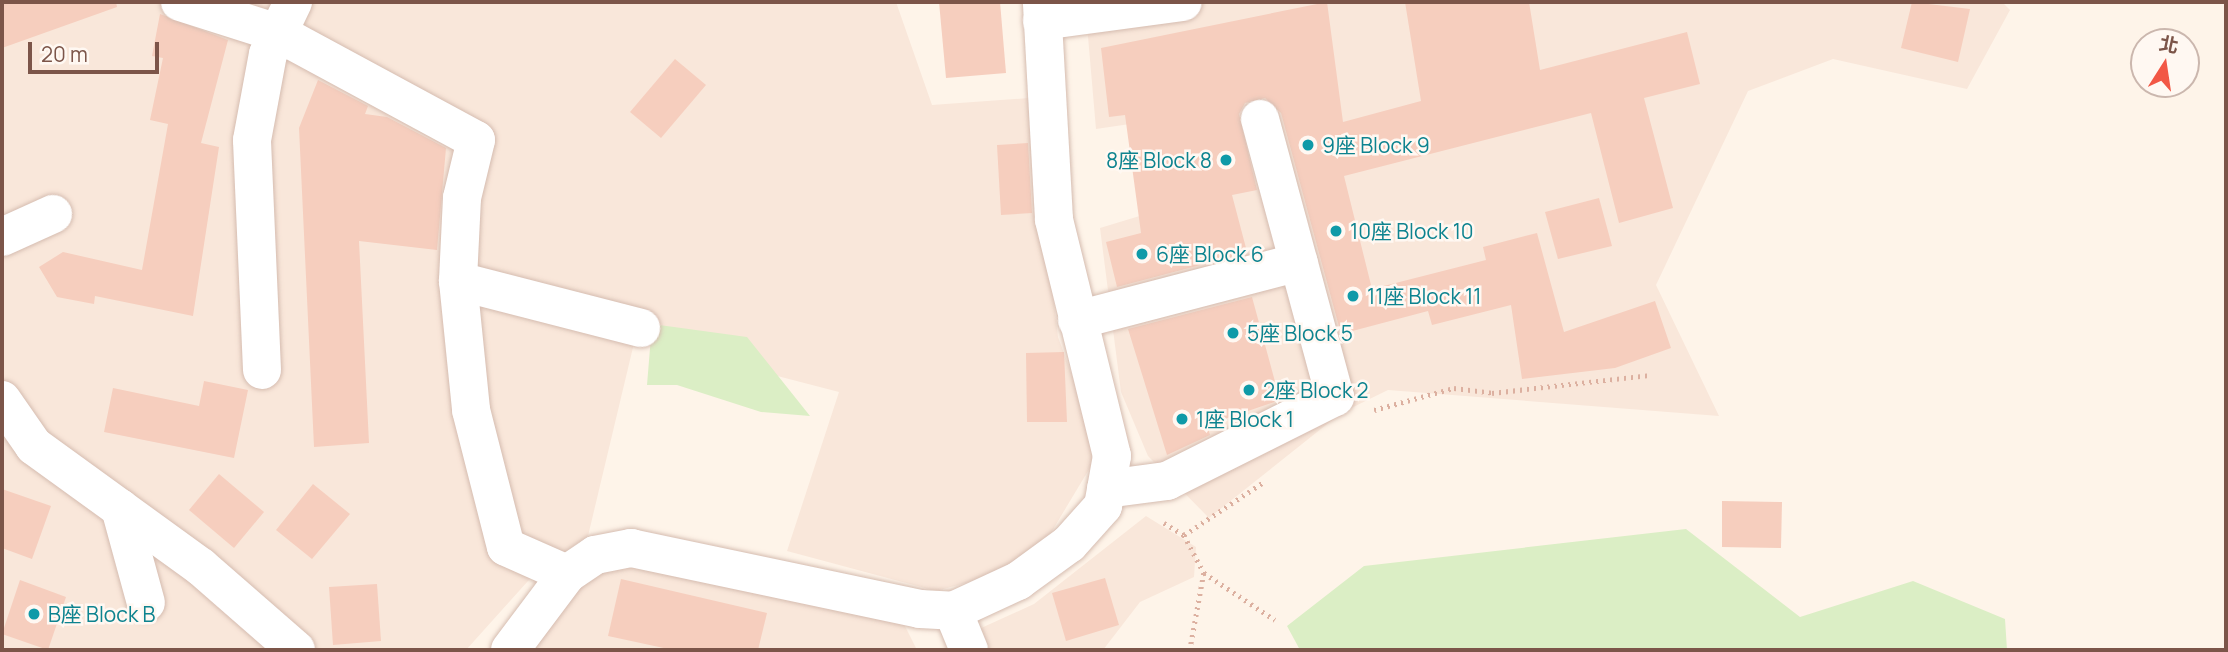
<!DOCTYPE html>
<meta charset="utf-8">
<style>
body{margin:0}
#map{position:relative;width:2228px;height:652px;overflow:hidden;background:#fef4e9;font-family:Manrope,"Noto Sans TC",sans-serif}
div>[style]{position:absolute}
.residential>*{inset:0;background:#f9e7da}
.green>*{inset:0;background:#dbeec5}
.building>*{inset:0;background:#f6cebe}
.path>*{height:4.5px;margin-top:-2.25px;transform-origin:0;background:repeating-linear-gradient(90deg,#dcb0a0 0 2px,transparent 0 7px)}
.roads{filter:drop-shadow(0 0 2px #d5bcb0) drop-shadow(0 0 2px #d5bcb0)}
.minor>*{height:38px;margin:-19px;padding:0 19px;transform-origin:19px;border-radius:19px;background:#fff}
.dots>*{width:19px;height:19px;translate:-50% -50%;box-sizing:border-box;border:4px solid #fff8f2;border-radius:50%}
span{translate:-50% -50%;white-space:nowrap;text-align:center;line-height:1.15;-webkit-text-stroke:5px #fff8f2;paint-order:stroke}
.culture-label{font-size:21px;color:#0d838f}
.left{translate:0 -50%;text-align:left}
.right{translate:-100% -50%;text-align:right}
.frame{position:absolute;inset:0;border:4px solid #7c5549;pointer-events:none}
.north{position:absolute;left:2130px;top:28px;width:70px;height:70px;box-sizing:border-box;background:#fff8f2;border:2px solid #cbb7ae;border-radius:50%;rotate:12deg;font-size:19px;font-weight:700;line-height:28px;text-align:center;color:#7c5549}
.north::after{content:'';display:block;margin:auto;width:24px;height:32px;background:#f25745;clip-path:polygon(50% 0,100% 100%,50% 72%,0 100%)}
.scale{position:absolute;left:28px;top:42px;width:131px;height:32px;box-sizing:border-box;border:4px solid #7c5549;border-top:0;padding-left:9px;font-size:21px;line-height:24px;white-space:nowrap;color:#7c5549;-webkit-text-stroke:5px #fff8f2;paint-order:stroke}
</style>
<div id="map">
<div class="residential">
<i style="clip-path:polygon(2px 2px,896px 2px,932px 105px,1029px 98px,1058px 337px,1100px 451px,1049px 536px,1014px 570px,936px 591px,787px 551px,839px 392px,635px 339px,588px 536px,537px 571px,466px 650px,2px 650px)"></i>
<i style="clip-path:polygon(1085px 2px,2002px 2px,2010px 10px,1967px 89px,1833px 59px,1748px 91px,1656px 285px,1719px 416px,1388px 390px,1341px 413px,1209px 518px,1148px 456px,1121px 392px,1100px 228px,1199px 198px,1184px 116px,1096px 129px)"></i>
<i style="clip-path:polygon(1146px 516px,1196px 547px,1194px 577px,1140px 602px,1103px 650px,985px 650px,979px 629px,1034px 604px)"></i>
<i style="clip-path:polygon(656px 563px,902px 620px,917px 650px,533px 650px,549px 619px,601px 569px)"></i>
</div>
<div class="green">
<i style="clip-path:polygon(652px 324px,747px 337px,810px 416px,761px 412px,677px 385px,647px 385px)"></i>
<i style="clip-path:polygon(1686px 529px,1800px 617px,1913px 581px,2005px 619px,2007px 650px,1300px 650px,1287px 626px,1364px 566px)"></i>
</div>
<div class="building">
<i style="clip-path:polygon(2px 2px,116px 2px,117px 7px,2px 48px)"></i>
<i style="clip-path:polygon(939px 2px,1000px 2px,1006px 73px,946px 78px)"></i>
<i style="clip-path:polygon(1327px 2px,1343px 122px,1421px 101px,1405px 2px,1529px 2px,1540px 70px,1687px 32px,1700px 84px,1644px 98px,1673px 208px,1619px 223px,1591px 113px,1344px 176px,1372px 289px,1486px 260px,1483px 247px,1537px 233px,1564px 332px,1655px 301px,1671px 348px,1615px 368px,1522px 379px,1511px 305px,1432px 325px,1428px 311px,1341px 334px,1281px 113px,1265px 98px,1245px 103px,1239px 114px,1257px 190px,1232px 195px,1246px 248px,1242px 254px,1117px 287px,1106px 242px,1141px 233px,1125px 115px,1109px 117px,1101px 48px)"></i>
<i style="clip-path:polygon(1912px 2px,1970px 9px,1958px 62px,1901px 48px)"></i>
<i style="clip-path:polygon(160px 14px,228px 40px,201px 143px,219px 147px,193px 316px,95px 296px,94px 304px,57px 297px,39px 267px,63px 252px,142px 270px,168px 124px,150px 120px,163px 58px,152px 56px)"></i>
<i style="clip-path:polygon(675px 59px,706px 85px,661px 138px,630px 112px)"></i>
<i style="clip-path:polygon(318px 80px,368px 106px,365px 114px,387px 117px,446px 148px,437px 250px,359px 241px,369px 443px,314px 447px,299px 128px)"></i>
<i style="clip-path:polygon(1028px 143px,1032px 213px,1001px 215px,997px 145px)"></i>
<i style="clip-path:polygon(1599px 198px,1612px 246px,1558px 259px,1545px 212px)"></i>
<i style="clip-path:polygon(1252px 297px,1280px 400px,1207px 425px,1210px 435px,1167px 455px,1128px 329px)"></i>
<i style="clip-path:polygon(1064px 352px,1067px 422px,1027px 422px,1026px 353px)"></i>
<i style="clip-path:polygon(204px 381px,248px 390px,234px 458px,104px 432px,113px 388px,199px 406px)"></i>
<i style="clip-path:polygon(219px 474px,264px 512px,234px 548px,189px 510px)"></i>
<i style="clip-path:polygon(313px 484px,350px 514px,312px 559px,276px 530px)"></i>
<i style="clip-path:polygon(2px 489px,51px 506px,32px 559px,2px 548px)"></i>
<i style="clip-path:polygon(1722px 501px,1782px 502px,1781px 548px,1722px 547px)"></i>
<i style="clip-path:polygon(1105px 578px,1119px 625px,1066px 641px,1052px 593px)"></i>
<i style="clip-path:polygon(621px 579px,767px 613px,758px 650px,673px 650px,608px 636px)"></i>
<i style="clip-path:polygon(20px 580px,66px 597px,48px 650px,2px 634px)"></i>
<i style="clip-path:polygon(377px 584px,381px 641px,333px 645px,329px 587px)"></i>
</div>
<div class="path">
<i style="left:1374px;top:410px;width:83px;rotate:-15.4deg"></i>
<i style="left:1454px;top:388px;width:38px;rotate:7deg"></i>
<i style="left:1492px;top:393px;width:158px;rotate:-6.5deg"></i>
<i style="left:1164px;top:523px;width:23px;rotate:31deg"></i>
<i style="left:1184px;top:535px;width:94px;rotate:-33.7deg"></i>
<i style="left:1184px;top:535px;width:43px;rotate:62.2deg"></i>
<i style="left:1204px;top:573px;width:78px;rotate:100.3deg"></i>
<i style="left:1204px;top:573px;width:85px;rotate:33.5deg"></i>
</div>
<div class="roads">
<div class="minor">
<i style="left:180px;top:2px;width:103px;rotate:17.6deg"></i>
<i style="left:278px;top:33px;width:225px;rotate:28.4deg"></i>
<i style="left:476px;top:140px;width:60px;rotate:103.6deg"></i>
<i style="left:462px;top:198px;width:83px;rotate:92.8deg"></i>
<i style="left:458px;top:281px;width:130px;rotate:84.2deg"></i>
<i style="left:471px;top:410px;width:141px;rotate:75.7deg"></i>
<i style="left:506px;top:547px;width:67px;rotate:23.9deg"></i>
<i style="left:1042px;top:21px;width:142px;rotate:-7.7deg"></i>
<i style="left:2px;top:237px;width:56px;rotate:-24.3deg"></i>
<i style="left:458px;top:281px;width:189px;rotate:14.4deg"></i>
<i style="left:1077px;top:320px;width:229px;rotate:-14.6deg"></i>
<i style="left:262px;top:370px;width:230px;rotate:-92.5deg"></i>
<i style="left:252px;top:140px;width:87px;rotate:-79.5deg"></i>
<i style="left:268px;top:54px;width:58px;rotate:-64.3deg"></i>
<i style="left:2px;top:400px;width:56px;rotate:55.2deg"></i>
<i style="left:34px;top:446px;width:206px;rotate:35.9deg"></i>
<i style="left:201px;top:567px;width:126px;rotate:41.1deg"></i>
<i style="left:1106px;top:489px;width:62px;rotate:-7.5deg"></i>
<i style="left:1167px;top:481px;width:188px;rotate:-26.6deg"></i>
<i style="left:1335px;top:397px;width:288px;rotate:-105.1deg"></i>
<i style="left:120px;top:508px;width:98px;rotate:74.7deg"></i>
<i style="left:953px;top:611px;width:42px;rotate:67.7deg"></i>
<i style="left:510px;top:650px;width:95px;rotate:-53.1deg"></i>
<i style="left:567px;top:574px;width:34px;rotate:-34deg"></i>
<i style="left:595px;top:555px;width:37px;rotate:-11deg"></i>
<i style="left:631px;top:548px;width:295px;rotate:11.9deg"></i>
<i style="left:920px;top:609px;width:33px;rotate:3deg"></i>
<i style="left:953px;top:611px;width:72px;rotate:-24.8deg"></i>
<i style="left:1018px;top:581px;width:63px;rotate:-36deg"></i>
<i style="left:1069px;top:544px;width:51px;rotate:-48.2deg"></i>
<i style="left:1103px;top:506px;width:51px;rotate:-79.8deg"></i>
<i style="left:1112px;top:456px;width:244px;rotate:-103.8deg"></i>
<i style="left:1054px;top:219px;width:217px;rotate:-93.2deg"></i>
</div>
</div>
<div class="dots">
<i style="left:1308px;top:145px;background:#0f9aa8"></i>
<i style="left:1226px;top:160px;background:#0f9aa8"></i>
<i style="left:1336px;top:231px;background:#0f9aa8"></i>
<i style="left:1142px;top:254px;background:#0f9aa8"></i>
<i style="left:1353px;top:296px;background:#0f9aa8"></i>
<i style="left:1233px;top:333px;background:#0f9aa8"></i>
<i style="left:1249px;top:390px;background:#0f9aa8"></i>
<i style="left:1182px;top:419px;background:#0f9aa8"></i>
<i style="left:34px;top:614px;background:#0f9aa8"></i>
</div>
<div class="culture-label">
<span class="left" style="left:1322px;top:145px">9座 Block 9</span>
<span class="right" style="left:1212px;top:160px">8座 Block 8</span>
<span class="left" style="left:1350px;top:231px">10座 Block 10</span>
<span class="left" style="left:1156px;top:254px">6座 Block 6</span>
<span class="left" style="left:1367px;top:296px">11座 Block 11</span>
<span class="left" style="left:1247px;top:333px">5座 Block 5</span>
<span class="left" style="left:1263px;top:390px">2座 Block 2</span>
<span class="left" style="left:1196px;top:419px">1座 Block 1</span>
<span class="left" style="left:48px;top:614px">B座 Block B</span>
</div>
<div class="frame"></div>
<div class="north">北</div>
<div class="scale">20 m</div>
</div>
